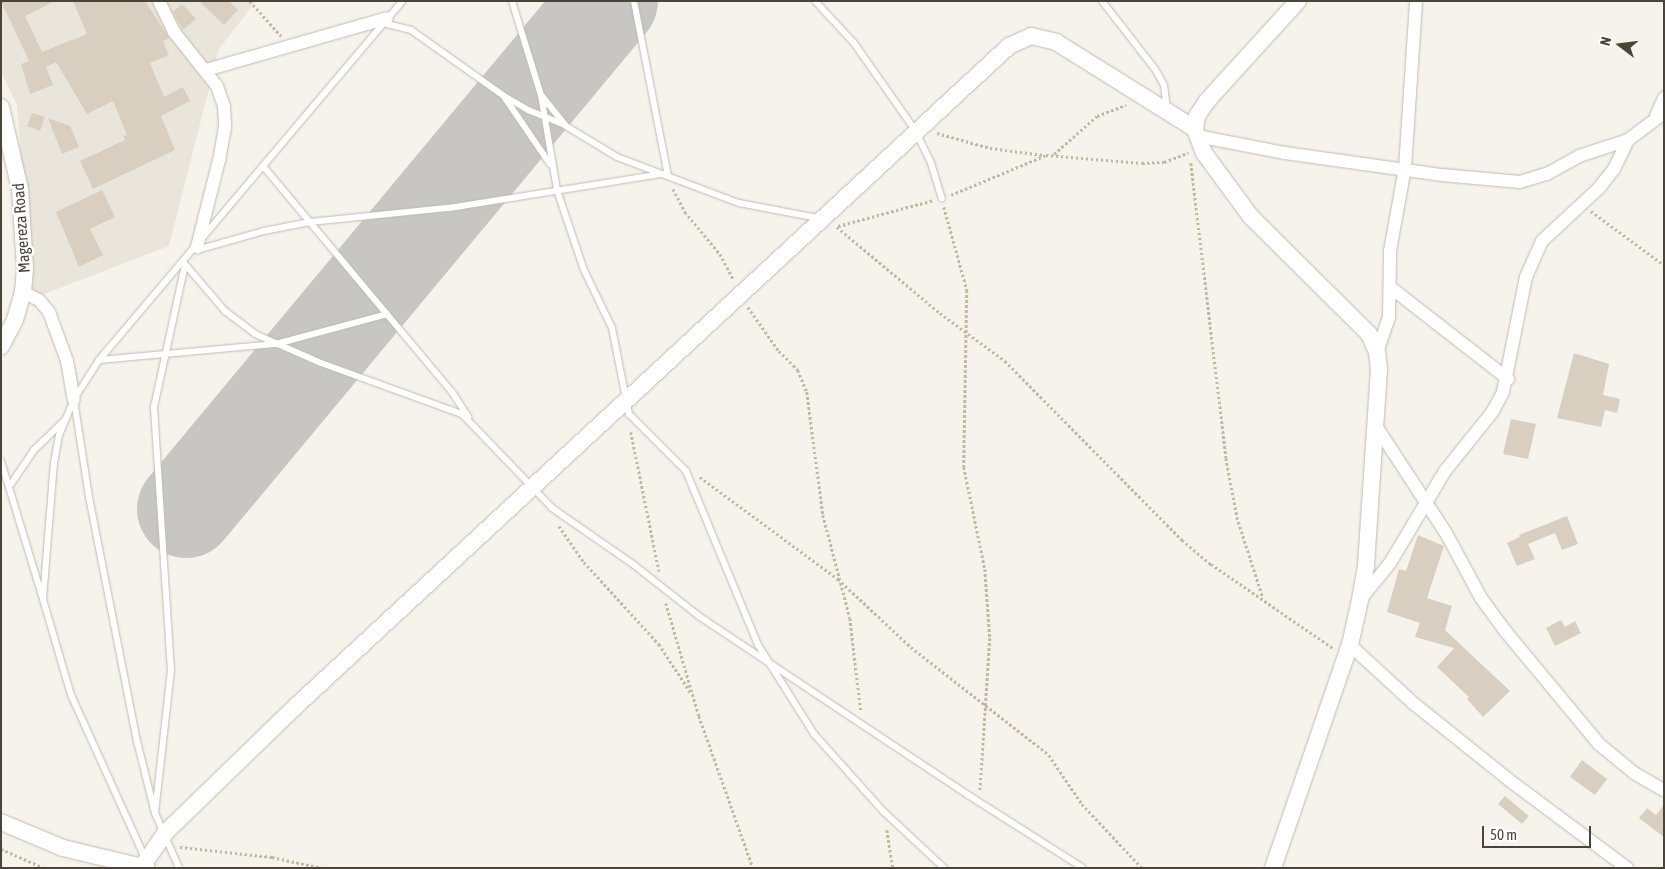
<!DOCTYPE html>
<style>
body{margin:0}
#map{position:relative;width:1665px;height:869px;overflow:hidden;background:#f6f3ec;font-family:"Asap Condensed",sans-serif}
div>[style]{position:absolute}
.residential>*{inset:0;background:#eae5da}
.runway>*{height:98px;margin:-49px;padding:0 49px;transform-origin:49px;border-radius:49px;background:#c8c6c3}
.building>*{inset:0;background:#d8cfc1}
.path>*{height:2.5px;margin-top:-1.25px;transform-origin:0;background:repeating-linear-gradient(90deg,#c4b79f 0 2.5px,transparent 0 5px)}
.roads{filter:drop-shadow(0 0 1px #c2bbae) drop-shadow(0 0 1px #c2bbae)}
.service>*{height:6px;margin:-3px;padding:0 3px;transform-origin:3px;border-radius:3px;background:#fff}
.minor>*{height:12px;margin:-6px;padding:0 6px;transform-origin:6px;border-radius:6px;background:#fff}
.tertiary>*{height:16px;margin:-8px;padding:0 8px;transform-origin:8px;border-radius:8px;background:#fff}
span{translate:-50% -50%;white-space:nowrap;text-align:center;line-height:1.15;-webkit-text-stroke:5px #fff;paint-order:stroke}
.street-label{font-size:16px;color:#4b4439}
.frame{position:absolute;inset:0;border:2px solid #4b4439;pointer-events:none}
.north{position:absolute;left:1595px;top:20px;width:50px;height:50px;-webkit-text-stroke:4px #fff;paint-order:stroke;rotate:285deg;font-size:14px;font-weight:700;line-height:20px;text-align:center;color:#4b4439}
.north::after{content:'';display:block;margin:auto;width:18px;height:22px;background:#4b4439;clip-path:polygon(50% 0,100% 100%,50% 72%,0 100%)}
.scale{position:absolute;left:1482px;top:826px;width:109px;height:22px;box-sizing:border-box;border:2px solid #4b4439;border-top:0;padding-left:6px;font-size:15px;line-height:18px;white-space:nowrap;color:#4b4439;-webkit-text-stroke:4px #fff;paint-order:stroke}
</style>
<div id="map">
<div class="residential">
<i style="clip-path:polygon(1px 1px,256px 1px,219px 49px,169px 246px,31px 299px,17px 105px,1px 72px)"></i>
</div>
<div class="runway">
<i style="left:186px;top:509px;width:661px;rotate:-50.22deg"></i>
</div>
<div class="building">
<i style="clip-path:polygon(1px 1px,55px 1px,25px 16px,42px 52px,87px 34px,73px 1px,145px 1px,169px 38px,163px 41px,169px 55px,150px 63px,164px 97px,183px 87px,190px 101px,161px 116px,175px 150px,93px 189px,80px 161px,125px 140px,123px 136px,127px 135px,113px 101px,87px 114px,56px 62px,46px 67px,53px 85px,30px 94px,21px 64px,29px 61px)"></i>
<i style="clip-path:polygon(199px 1px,229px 1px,238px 10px,224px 25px)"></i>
<i style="clip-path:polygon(182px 4px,196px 19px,183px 30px,173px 12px)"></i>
<i style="clip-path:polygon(32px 113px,45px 117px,40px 131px,27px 126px)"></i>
<i style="clip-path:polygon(48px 118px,70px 126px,79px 147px,62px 154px)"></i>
<i style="clip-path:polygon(102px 190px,115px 217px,90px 229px,103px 255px,79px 267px,56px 212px)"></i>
<i style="clip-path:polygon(1574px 353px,1609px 364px,1603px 395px,1620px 399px,1617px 413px,1605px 410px,1601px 427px,1557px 418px)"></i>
<i style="clip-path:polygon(1511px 419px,1536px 424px,1528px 459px,1503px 454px)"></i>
<i style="clip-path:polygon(1567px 516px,1578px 544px,1562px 550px,1555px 533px,1528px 544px,1535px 559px,1517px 566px,1507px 543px,1520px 537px,1519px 535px)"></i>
<i style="clip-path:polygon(1418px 535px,1444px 546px,1427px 598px,1452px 606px,1445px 630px,1510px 691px,1483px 717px,1467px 699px,1469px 697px,1437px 667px,1454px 648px,1415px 637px,1420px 623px,1387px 612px,1399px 569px,1406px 571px)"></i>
<i style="clip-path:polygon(1561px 620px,1565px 627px,1575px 621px,1581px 633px,1555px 646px,1546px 628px)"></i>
<i style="clip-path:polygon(1582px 760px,1607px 779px,1595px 795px,1570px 777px)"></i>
<i style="clip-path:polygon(1505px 796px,1529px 816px,1522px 824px,1498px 804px)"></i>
<i style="clip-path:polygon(1664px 805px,1664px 837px,1639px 818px,1647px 808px,1656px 815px)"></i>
</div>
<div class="path">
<i style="left:250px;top:1px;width:47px;rotate:48.5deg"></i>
<i style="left:937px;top:133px;width:55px;rotate:15.8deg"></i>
<i style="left:990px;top:148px;width:54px;rotate:7.4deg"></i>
<i style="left:1054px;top:154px;width:57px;rotate:-41.5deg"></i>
<i style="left:1097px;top:116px;width:31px;rotate:-21deg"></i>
<i style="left:1191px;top:163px;width:297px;rotate:83.2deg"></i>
<i style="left:1226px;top:458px;width:60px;rotate:79.4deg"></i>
<i style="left:1237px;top:517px;width:85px;rotate:72.2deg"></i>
<i style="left:673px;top:189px;width:26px;rotate:62deg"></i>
<i style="left:685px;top:212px;width:55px;rotate:50.2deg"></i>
<i style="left:720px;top:254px;width:30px;rotate:62deg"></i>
<i style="left:951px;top:195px;width:103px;rotate:-22.8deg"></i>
<i style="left:1046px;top:155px;width:96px;rotate:4.8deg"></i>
<i style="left:1142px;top:163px;width:22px;rotate:-3deg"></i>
<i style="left:1164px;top:162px;width:26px;rotate:-21deg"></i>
<i style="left:944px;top:207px;width:86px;rotate:74.5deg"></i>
<i style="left:967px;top:290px;width:177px;rotate:91deg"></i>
<i style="left:964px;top:467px;width:104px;rotate:78.4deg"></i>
<i style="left:985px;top:569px;width:69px;rotate:85.9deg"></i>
<i style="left:990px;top:638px;width:153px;rotate:93.7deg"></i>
<i style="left:1591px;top:211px;width:91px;rotate:36.5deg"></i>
<i style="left:838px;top:226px;width:99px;rotate:-15.2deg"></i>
<i style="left:837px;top:227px;width:134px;rotate:39.9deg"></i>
<i style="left:940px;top:313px;width:81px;rotate:36.4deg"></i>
<i style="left:1005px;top:361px;width:252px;rotate:45.3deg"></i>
<i style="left:1182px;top:540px;width:38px;rotate:40deg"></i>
<i style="left:1211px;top:564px;width:150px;rotate:34.6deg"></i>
<i style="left:748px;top:307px;width:54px;rotate:54.8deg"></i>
<i style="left:779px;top:351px;width:27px;rotate:45deg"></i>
<i style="left:798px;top:370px;width:24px;rotate:68deg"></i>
<i style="left:807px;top:392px;width:124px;rotate:82.6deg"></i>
<i style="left:823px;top:515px;width:106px;rotate:75.3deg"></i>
<i style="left:850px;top:618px;width:94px;rotate:83.3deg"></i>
<i style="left:631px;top:432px;width:142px;rotate:78.6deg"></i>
<i style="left:700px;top:477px;width:172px;rotate:36.5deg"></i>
<i style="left:838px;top:579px;width:100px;rotate:43deg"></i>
<i style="left:911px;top:647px;width:175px;rotate:38deg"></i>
<i style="left:1049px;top:755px;width:59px;rotate:56deg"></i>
<i style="left:1082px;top:804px;width:88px;rotate:46.8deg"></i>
<i style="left:559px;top:526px;width:44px;rotate:55.2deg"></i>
<i style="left:584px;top:562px;width:111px;rotate:47.6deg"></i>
<i style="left:659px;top:644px;width:59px;rotate:56.9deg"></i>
<i style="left:666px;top:603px;width:118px;rotate:73.7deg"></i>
<i style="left:699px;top:716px;width:161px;rotate:70.4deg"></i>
<i style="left:887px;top:830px;width:38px;rotate:81deg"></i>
<i style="left:180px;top:847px;width:93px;rotate:6.2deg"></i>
<i style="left:272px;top:857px;width:51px;rotate:12.4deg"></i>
<i style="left:1px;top:849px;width:47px;rotate:23.8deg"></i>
</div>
<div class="roads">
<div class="service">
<i style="left:512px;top:1px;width:98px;rotate:72.9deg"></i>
<i style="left:541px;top:95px;width:40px;rotate:51deg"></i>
<i style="left:566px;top:126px;width:60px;rotate:31.3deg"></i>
<i style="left:617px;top:157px;width:130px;rotate:20.7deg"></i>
<i style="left:739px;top:203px;width:80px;rotate:10.8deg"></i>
<i style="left:634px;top:1px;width:178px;rotate:79deg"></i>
<i style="left:815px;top:1px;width:57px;rotate:47.1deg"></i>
<i style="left:854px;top:43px;width:106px;rotate:55deg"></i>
<i style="left:915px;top:130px;width:37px;rotate:64deg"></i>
<i style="left:931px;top:163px;width:37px;rotate:73deg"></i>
<i style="left:1102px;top:1px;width:86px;rotate:52.1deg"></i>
<i style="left:1155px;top:69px;width:18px;rotate:61deg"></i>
<i style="left:1164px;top:85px;width:24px;rotate:83deg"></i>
<i style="left:383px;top:23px;width:29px;rotate:14deg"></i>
<i style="left:411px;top:30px;width:114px;rotate:35.4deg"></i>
<i style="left:504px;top:96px;width:28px;rotate:30deg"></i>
<i style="left:528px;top:110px;width:40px;rotate:22deg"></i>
<i style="left:541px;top:95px;width:96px;rotate:80.4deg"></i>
<i style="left:557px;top:190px;width:84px;rotate:71.4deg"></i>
<i style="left:584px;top:270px;width:64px;rotate:64.2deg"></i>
<i style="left:612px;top:328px;width:88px;rotate:78.8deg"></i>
<i style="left:629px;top:414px;width:81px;rotate:45deg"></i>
<i style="left:686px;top:471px;width:188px;rotate:67.5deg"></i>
<i style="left:758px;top:645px;width:105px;rotate:57.8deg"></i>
<i style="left:814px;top:734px;width:105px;rotate:48.1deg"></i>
<i style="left:884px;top:812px;width:82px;rotate:43deg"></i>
<i style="left:505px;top:98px;width:80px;rotate:55.7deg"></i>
<i style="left:263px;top:166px;width:295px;rotate:50.1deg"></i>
<i style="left:452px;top:392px;width:30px;rotate:57deg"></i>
<i style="left:197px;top:250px;width:70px;rotate:-15.8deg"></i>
<i style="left:264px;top:231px;width:47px;rotate:-11.1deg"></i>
<i style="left:310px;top:222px;width:140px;rotate:-5.8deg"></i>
<i style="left:449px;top:208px;width:216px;rotate:-9.1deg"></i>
<i style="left:183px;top:262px;width:65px;rotate:49.4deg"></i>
<i style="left:225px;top:311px;width:38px;rotate:37deg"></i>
<i style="left:255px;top:334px;width:72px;rotate:23.7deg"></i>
<i style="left:321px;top:363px;width:150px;rotate:19.9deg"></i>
<i style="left:462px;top:414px;width:130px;rotate:46.2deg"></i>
<i style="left:552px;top:508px;width:100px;rotate:34.8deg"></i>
<i style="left:634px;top:565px;width:84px;rotate:38.2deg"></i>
<i style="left:700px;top:617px;width:322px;rotate:33.6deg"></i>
<i style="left:968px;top:795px;width:136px;rotate:32.4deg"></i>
<i style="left:99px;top:360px;width:178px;rotate:-5.2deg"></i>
<i style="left:276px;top:344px;width:115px;rotate:-15.1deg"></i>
<i style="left:74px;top:400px;width:98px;rotate:81.2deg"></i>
<i style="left:89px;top:497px;width:249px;rotate:78.9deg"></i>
<i style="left:137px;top:741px;width:74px;rotate:76deg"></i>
<i style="left:155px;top:813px;width:60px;rotate:66.4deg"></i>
<i style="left:1px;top:461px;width:141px;rotate:73.1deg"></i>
<i style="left:11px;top:484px;width:41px;rotate:-55.9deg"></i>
<i style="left:34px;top:450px;width:43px;rotate:-44.1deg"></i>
<i style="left:155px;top:813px;width:143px;rotate:-83.6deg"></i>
<i style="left:171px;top:671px;width:265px;rotate:-93.7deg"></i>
<i style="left:154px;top:407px;width:145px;rotate:-77.7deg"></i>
<i style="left:145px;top:858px;width:179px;rotate:-114.4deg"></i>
<i style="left:71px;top:695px;width:100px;rotate:-106.3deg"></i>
<i style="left:43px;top:599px;width:136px;rotate:-85.4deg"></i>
<i style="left:54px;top:463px;width:28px;rotate:-80deg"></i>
<i style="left:59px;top:435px;width:39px;rotate:-67deg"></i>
<i style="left:74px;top:399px;width:46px;rotate:-57.3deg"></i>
<i style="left:99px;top:360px;width:470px;rotate:-49.8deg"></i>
</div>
<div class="minor">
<i style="left:159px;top:1px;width:34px;rotate:64deg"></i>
<i style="left:174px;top:32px;width:69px;rotate:51.5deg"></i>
<i style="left:217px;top:86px;width:21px;rotate:71deg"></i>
<i style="left:224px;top:106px;width:21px;rotate:87deg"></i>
<i style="left:225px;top:127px;width:34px;rotate:100deg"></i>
<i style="left:219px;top:160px;width:90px;rotate:104.2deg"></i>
<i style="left:206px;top:70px;width:188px;rotate:-16deg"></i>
<i style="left:1656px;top:116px;width:20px;rotate:-66deg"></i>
<i style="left:1197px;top:136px;width:90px;rotate:10.9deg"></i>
<i style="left:1285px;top:153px;width:159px;rotate:8deg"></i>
<i style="left:1442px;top:175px;width:78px;rotate:5.1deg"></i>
<i style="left:1520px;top:182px;width:28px;rotate:-17deg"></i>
<i style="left:1547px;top:174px;width:37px;rotate:-29deg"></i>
<i style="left:1579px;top:156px;width:52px;rotate:-18.1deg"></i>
<i style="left:1628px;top:140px;width:45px;rotate:-36.9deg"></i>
<i style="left:1390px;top:287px;width:150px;rotate:37.9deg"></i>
<i style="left:23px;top:292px;width:18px;rotate:27deg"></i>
<i style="left:39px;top:300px;width:16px;rotate:50deg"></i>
<i style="left:49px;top:312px;width:52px;rotate:69.8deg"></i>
<i style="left:67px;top:361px;width:39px;rotate:80deg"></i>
<i style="left:1377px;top:352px;width:36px;rotate:-71deg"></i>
<i style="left:1389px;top:318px;width:67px;rotate:-89.1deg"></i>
<i style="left:1390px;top:251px;width:84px;rotate:-79.8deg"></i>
<i style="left:1405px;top:168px;width:167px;rotate:-86.2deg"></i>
<i style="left:1374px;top:423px;width:131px;rotate:56.8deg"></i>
<i style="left:1446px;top:533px;width:74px;rotate:61.7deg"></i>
<i style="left:1481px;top:598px;width:42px;rotate:53.7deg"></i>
<i style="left:1506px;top:632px;width:146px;rotate:50.3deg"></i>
<i style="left:1599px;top:744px;width:45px;rotate:39.6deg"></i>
<i style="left:1634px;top:773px;width:34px;rotate:30deg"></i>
<i style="left:1360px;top:600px;width:48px;rotate:-51deg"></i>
<i style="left:1390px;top:563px;width:107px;rotate:-59.1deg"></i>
<i style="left:1445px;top:471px;width:77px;rotate:-51.3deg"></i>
<i style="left:1493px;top:411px;width:21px;rotate:-62deg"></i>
<i style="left:1503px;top:392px;width:117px;rotate:-78.7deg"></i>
<i style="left:1526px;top:277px;width:39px;rotate:-66deg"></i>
<i style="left:1542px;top:241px;width:78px;rotate:-42.9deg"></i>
<i style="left:1599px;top:188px;width:24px;rotate:-52deg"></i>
<i style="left:1614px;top:169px;width:32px;rotate:-64deg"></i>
<i style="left:1350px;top:645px;width:86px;rotate:42.6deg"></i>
<i style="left:1413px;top:703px;width:123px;rotate:38.7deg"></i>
<i style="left:1509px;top:780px;width:147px;rotate:36.7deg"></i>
</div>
<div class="tertiary">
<i style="left:1px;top:107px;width:84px;rotate:77deg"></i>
<i style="left:20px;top:189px;width:80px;rotate:86.4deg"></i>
<i style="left:25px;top:269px;width:23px;rotate:95deg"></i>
<i style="left:23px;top:292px;width:29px;rotate:106deg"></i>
<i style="left:15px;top:320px;width:30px;rotate:118deg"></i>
<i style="left:1px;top:822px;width:67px;rotate:22.8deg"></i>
<i style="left:63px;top:848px;width:86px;rotate:13.4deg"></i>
<i style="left:141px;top:868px;width:44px;rotate:-55.2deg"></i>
<i style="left:166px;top:832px;width:180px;rotate:-44.1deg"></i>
<i style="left:295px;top:707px;width:973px;rotate:-42.79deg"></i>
<i style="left:1009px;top:46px;width:24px;rotate:-24deg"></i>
<i style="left:1031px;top:36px;width:26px;rotate:13deg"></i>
<i style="left:1056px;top:42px;width:164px;rotate:32deg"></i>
<i style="left:1273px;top:868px;width:236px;rotate:-71deg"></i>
<i style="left:1350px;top:645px;width:46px;rotate:-77.5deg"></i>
<i style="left:1360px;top:600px;width:36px;rotate:-80deg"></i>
<i style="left:1366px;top:565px;width:195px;rotate:-86.2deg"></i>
<i style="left:1379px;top:370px;width:18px;rotate:-96deg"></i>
<i style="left:1377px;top:352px;width:20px;rotate:-114deg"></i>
<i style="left:1369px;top:334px;width:166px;rotate:-135.2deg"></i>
<i style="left:1251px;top:217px;width:79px;rotate:-126.3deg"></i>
<i style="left:1204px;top:153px;width:26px;rotate:-111deg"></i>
<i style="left:1195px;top:129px;width:13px;rotate:-81deg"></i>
<i style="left:1197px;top:116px;width:18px;rotate:-56deg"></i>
<i style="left:1207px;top:101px;width:135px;rotate:-47.7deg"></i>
</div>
</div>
<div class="street-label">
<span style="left:21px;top:228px;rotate:-94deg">Magereza Road</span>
</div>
<div class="frame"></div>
<div class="north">N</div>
<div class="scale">50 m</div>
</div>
